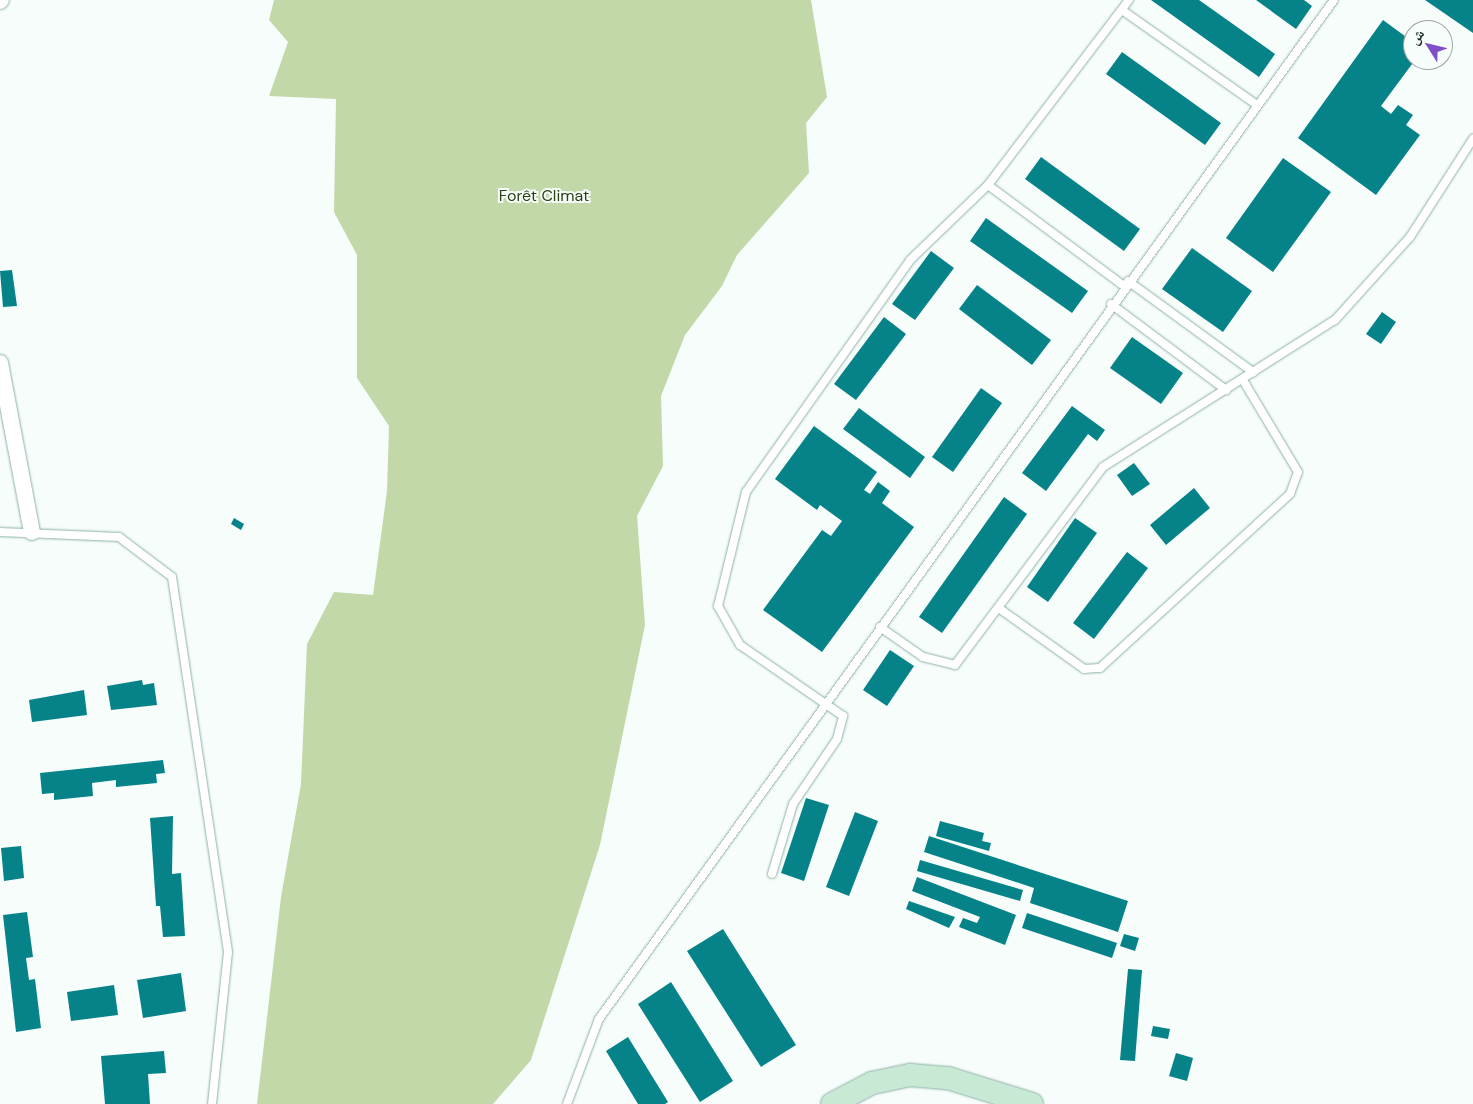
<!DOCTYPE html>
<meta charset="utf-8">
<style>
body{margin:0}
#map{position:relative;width:1473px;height:1104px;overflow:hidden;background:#f6fdfb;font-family:"DM Sans","Noto Naskh Arabic",sans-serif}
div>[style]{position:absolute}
.green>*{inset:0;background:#c2d8a8}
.building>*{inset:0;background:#068389}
.roads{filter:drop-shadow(0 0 1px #8eb1a7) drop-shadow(0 0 1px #8eb1a7)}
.service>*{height:8px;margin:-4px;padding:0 4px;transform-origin:4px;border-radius:4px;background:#fff}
.minor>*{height:16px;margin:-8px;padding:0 8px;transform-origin:8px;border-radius:8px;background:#fff}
.secondary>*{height:22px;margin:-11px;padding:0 11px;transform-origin:11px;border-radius:11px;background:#c8e9d4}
span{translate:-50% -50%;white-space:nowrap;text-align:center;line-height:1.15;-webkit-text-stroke:4px #f6fdfb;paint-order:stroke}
.park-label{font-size:16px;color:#2e3f10}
.north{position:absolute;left:1403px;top:20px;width:50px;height:50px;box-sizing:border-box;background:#f6fdfb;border:1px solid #9ea7a5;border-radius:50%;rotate:306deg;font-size:14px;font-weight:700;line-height:20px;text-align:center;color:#192723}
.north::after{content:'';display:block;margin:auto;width:18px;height:22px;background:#804ec6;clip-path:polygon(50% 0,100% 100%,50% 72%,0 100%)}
</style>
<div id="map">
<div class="green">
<i style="clip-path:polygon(274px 0,811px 0,827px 97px,806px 123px,809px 173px,737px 255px,722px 286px,685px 335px,661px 396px,663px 466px,637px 516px,645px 625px,600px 845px,531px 1060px,493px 1104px,257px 1104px,281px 897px,301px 784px,307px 644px,334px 592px,373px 595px,387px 491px,389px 426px,357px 378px,357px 255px,334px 212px,336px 99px,269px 96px,288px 42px,269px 20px)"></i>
</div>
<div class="building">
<i style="clip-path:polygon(1151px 0,1199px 0,1275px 54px,1259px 77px)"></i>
<i style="clip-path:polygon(1256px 0,1304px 0,1312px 6px,1296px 29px)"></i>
<i style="clip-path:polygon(1425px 0,1473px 0,1473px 33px)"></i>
<i style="clip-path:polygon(1383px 20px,1413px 42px,1415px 60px,1381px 106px,1391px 114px,1398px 105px,1413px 115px,1406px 125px,1420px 135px,1376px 195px,1298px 138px)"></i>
<i style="clip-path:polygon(1122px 52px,1221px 123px,1205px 145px,1106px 74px)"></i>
<i style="clip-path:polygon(1041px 157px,1140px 229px,1124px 251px,1025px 179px)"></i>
<i style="clip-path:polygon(1283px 158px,1331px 192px,1273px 272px,1226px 238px)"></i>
<i style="clip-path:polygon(986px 218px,1088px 291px,1072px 313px,970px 241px)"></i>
<i style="clip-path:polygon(1192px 248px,1252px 291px,1223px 332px,1162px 289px)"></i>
<i style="clip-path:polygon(931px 251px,954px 268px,915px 320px,892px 304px)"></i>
<i style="clip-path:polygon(12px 270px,17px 306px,3px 307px,0 271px)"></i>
<i style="clip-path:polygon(977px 285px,1051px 340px,1032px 365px,959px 309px)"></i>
<i style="clip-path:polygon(1382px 312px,1396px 322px,1381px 344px,1366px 334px)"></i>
<i style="clip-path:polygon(884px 317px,906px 334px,856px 400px,834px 384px)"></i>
<i style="clip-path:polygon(1132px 337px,1183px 373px,1161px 404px,1110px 368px)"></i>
<i style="clip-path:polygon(981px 388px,1002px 403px,953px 472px,932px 457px)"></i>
<i style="clip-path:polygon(1072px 406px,1105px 430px,1097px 441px,1088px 434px,1046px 491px,1022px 473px)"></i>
<i style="clip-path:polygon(859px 408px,925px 457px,910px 478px,843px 429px)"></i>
<i style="clip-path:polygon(814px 426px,877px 472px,864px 490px,870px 494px,878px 482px,890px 491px,882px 503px,914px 527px,822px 652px,763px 610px,822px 530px,831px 536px,842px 521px,820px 505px,817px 510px,775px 479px)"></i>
<i style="clip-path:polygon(1134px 463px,1150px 484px,1132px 496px,1117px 475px)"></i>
<i style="clip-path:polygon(1194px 488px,1210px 508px,1166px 545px,1150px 525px)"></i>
<i style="clip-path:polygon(1004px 497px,1027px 514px,942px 633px,919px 617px)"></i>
<i style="clip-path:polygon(234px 518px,244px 524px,241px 530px,231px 524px)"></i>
<i style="clip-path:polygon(1075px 518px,1097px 533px,1048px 602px,1027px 587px)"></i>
<i style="clip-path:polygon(1127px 552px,1148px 568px,1094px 639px,1073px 623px)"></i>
<i style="clip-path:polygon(890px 650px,914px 666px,887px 706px,863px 690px)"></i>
<i style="clip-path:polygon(142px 680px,143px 685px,154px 683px,157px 705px,111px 710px,107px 686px)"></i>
<i style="clip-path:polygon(84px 690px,87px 715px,32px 722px,29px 700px)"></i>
<i style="clip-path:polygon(163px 760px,165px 773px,156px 774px,157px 783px,116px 787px,116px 780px,92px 783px,93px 796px,54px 800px,54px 793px,42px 794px,40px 773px)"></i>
<i style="clip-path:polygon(806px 798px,829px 805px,804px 881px,781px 873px)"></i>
<i style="clip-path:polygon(855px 812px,878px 821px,849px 896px,826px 887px)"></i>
<i style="clip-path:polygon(173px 816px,172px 874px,181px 873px,185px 936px,163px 937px,160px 906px,156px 906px,150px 818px)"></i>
<i style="clip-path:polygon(940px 821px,984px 833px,982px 841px,991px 843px,989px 851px,936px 836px)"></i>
<i style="clip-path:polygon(929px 836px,1128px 901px,1118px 932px,1030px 903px,1034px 888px,924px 852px)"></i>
<i style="clip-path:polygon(21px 846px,24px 878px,4px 881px,1px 848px)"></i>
<i style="clip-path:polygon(920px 860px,1023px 890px,1020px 901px,917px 871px)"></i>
<i style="clip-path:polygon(917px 877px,1016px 915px,1005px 945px,959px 927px,963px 918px,977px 923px,980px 917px,912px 891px)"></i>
<i style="clip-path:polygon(909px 901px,955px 917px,949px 928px,906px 909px)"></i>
<i style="clip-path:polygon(27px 912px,33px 957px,26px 958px,29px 980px,35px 979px,41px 1028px,16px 1032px,3px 915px)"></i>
<i style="clip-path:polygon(1027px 913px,1117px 943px,1112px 958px,1022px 928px)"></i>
<i style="clip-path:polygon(723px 929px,796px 1045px,761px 1067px,687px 951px)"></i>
<i style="clip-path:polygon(1124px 934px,1139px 938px,1135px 951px,1120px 946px)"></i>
<i style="clip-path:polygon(1128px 969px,1142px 970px,1135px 1061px,1120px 1060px)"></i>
<i style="clip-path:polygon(181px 973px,186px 1011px,143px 1018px,137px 980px)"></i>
<i style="clip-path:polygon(671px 982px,733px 1081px,700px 1102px,638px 1004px)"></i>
<i style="clip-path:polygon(114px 985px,118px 1015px,71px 1021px,67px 992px)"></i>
<i style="clip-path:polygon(1153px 1026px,1170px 1029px,1168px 1039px,1151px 1036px)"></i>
<i style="clip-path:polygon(628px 1037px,668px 1102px,665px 1104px,638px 1104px,606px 1051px)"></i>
<i style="clip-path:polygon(164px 1051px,166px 1073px,148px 1074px,150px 1104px,105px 1104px,101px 1056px)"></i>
<i style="clip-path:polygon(1176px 1053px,1193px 1058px,1187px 1081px,1169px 1076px)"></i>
</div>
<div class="roads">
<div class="service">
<i style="left:1122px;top:10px;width:165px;rotate:35.1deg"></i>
<i style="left:1128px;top:281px;width:155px;rotate:36.1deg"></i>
<i style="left:1124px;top:286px;width:169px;rotate:-143.4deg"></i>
<i style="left:988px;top:185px;width:233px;rotate:-52.7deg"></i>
<i style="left:1111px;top:304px;width:144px;rotate:36.8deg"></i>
<i style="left:0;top:532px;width:119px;rotate:2.4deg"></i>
<i style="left:119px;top:537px;width:66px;rotate:37deg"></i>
<i style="left:172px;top:577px;width:379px;rotate:81.5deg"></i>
<i style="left:228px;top:952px;width:153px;rotate:96deg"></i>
<i style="left:1000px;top:609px;width:103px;rotate:35.5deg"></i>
<i style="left:1084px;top:669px;width:16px;rotate:-4deg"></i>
<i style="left:1100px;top:668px;width:258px;rotate:-42.5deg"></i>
<i style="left:1290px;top:494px;width:23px;rotate:-70deg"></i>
<i style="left:1298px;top:472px;width:107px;rotate:-120.9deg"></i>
<i style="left:880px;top:627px;width:52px;rotate:34.9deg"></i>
<i style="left:923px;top:657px;width:33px;rotate:14deg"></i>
<i style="left:955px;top:665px;width:247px;rotate:-53.2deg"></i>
<i style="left:1103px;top:467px;width:275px;rotate:-32.4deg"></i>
<i style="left:1335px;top:320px;width:112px;rotate:-47.9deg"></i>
<i style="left:1410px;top:237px;width:117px;rotate:-57.3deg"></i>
<i style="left:772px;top:874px;width:73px;rotate:-73.3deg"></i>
<i style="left:793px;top:804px;width:78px;rotate:-55.9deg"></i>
<i style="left:837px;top:739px;width:24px;rotate:-75deg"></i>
<i style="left:843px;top:716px;width:125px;rotate:-145.4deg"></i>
<i style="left:740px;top:645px;width:45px;rotate:-119.4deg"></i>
<i style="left:718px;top:606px;width:117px;rotate:-76.2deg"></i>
<i style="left:746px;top:492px;width:284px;rotate:-54.7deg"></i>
<i style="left:910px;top:260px;width:108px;rotate:-43.9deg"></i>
<i style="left:567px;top:1104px;width:91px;rotate:-69.4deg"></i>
<i style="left:599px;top:1019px;width:1256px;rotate:-54.2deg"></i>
</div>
<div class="minor">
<i style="left:0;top:1px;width:1px;rotate:-45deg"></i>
<i style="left:0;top:363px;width:172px;rotate:79.3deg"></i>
</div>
<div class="secondary">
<i style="left:832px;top:1104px;width:45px;rotate:-27.7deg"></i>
<i style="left:872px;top:1083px;width:39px;rotate:-12deg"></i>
<i style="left:910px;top:1075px;width:38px;rotate:5deg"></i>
<i style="left:948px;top:1078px;width:88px;rotate:17.2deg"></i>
</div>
</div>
<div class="park-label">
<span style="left:544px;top:196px">Forêt Climat</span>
</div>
<div class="north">ش</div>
</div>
